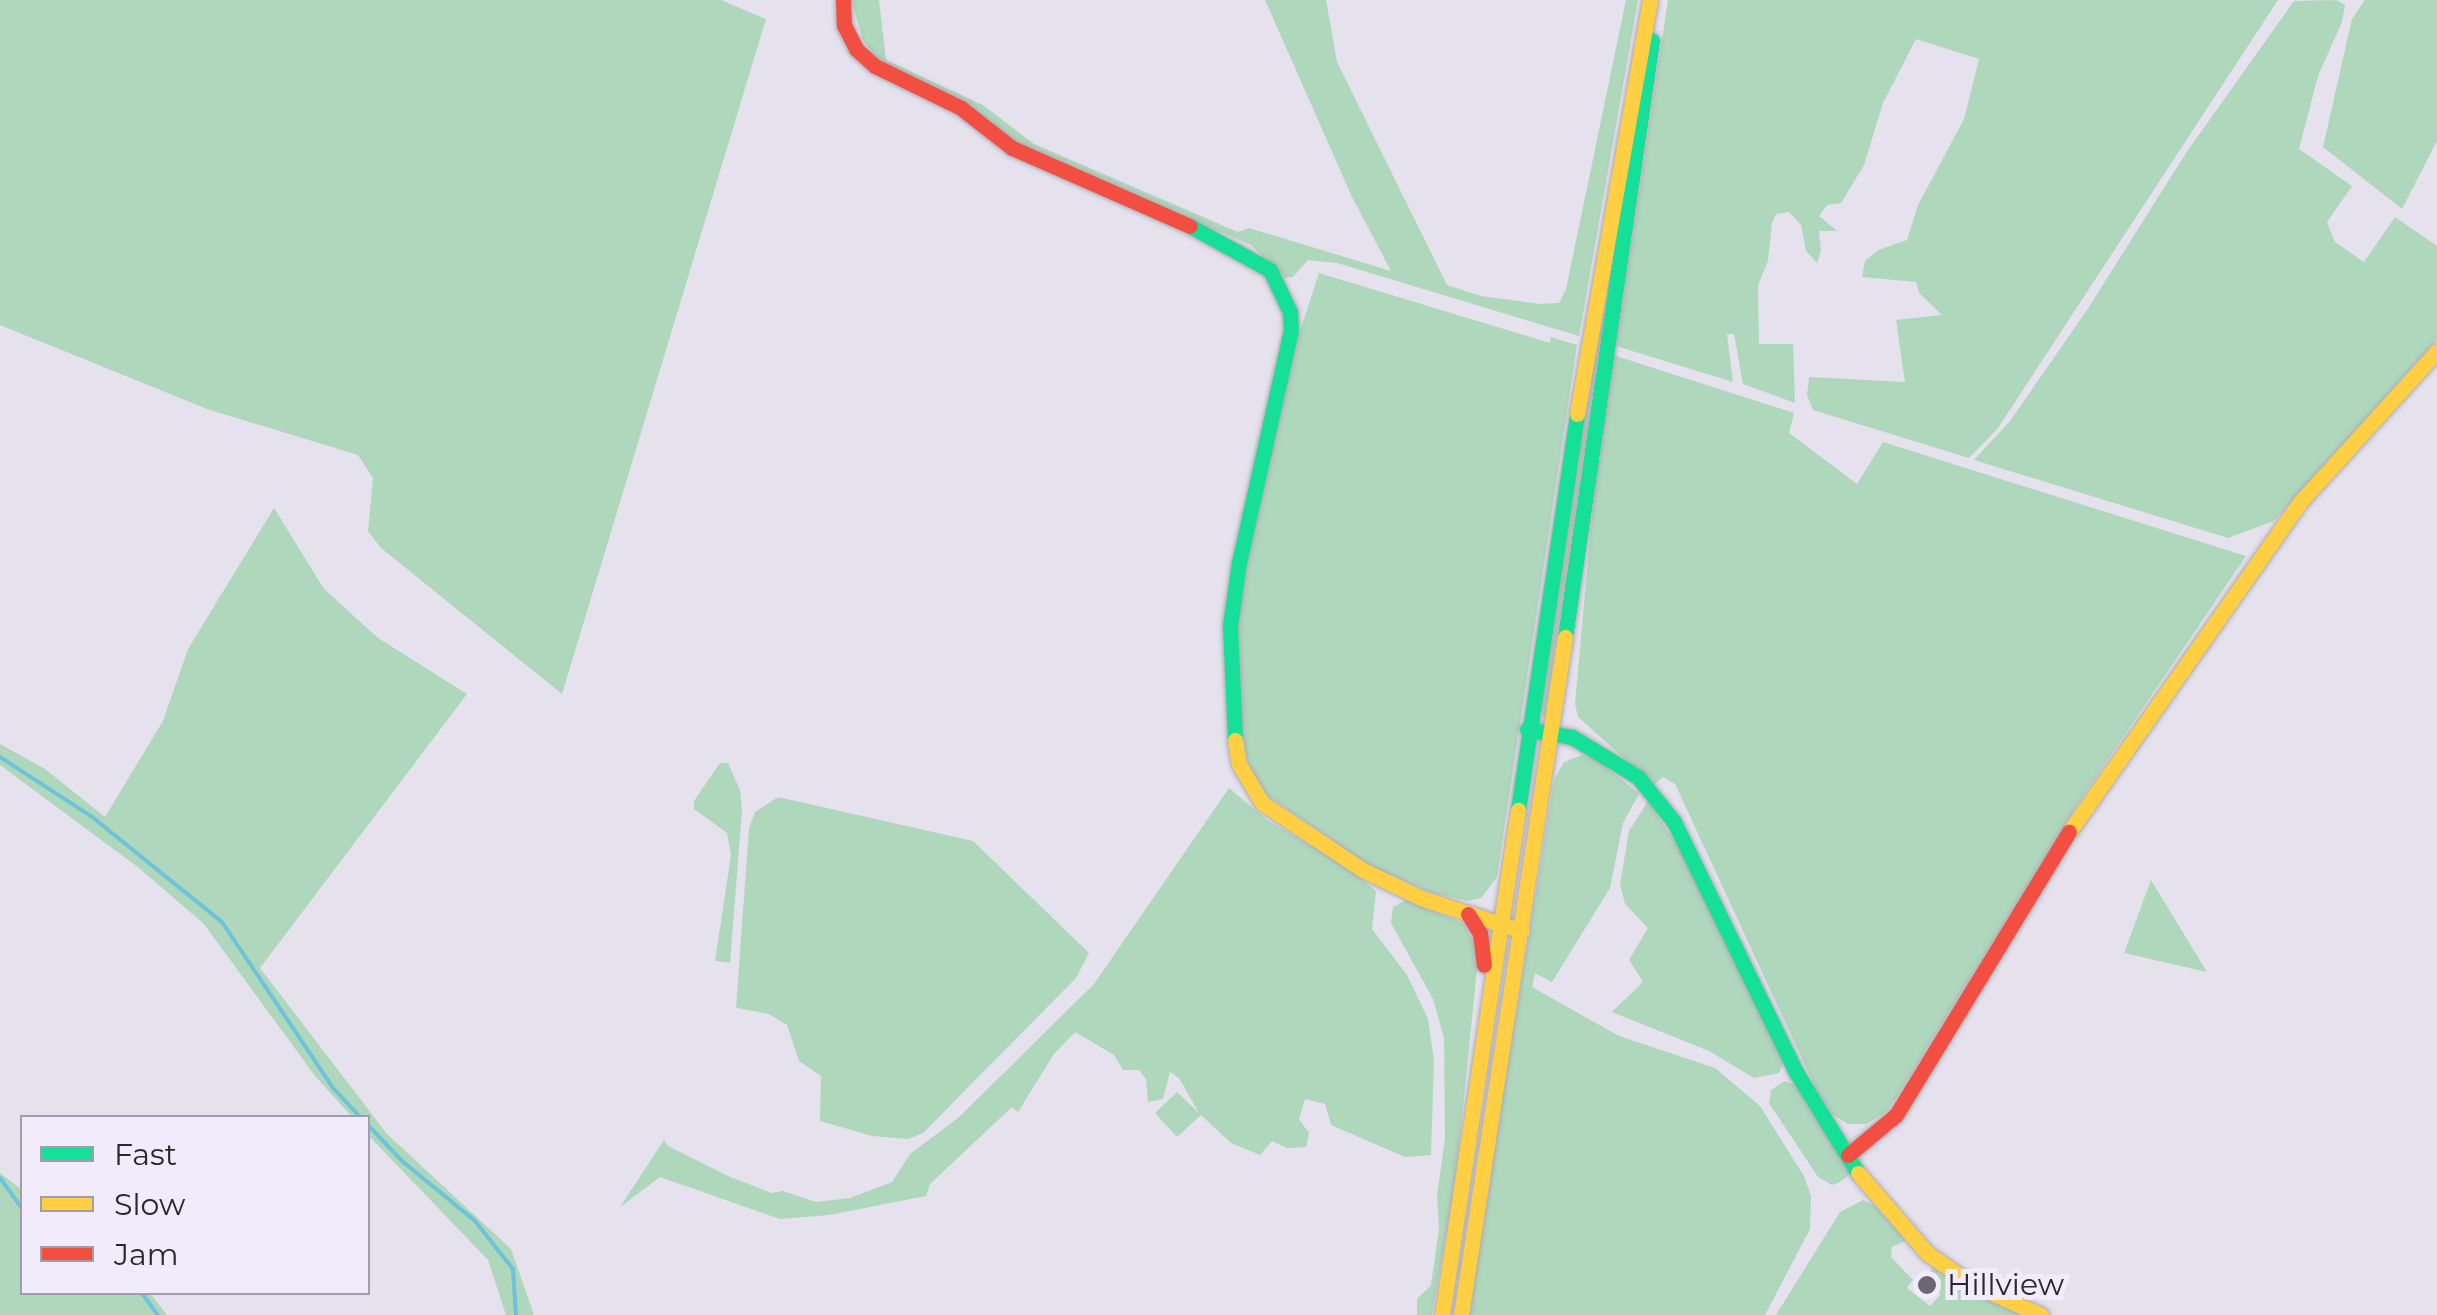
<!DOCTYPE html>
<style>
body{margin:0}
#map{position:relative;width:2437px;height:1315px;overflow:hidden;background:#e5e2ed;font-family:Montserrat,sans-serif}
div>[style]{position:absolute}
.green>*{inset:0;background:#afd7bc}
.stream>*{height:4px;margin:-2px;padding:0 2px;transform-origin:2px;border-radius:2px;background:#6cc3da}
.roads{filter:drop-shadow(0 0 2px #adaab3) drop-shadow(0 0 2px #adaab3)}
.fast>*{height:15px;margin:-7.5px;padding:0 7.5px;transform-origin:7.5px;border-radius:7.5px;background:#16e098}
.slow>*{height:15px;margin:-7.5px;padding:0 7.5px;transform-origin:7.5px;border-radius:7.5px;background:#ffcf43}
.jam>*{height:15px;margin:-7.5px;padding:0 7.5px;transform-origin:7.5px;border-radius:7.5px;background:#f24e42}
.dots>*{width:28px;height:28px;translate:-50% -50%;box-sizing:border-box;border:5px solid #f1ebfc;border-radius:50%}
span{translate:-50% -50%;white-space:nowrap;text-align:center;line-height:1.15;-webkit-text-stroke:10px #f1ebfc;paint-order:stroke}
.poi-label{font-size:30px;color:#29272f}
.left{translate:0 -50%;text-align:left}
.legend{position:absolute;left:20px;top:1115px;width:350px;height:180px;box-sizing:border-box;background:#f1ebfc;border:2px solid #a19daa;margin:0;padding:12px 18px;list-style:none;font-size:30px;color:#29272f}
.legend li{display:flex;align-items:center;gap:20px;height:50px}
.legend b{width:50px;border:2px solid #a19daa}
</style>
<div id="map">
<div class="green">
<i style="clip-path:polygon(0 0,721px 0,766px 19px,562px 694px,381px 548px,368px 531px,373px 478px,358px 455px,207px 409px,0 325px)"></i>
<i style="clip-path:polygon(851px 0,879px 0,886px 60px,983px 105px,1034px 144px,1238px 232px,1249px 228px,1391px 271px,1352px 197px,1265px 0,1326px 0,1337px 62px,1447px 285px,1481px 296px,1540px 304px,1559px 303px,1566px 289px,1626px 0,1638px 0,1579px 336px,1337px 263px,1308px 260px,1293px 277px,1285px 278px,1251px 245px,1026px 148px,875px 56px,863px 40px)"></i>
<i style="clip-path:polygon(1668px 0,2278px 0,1998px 428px,1969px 458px,1813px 410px,1807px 395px,1809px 377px,1905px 382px,1896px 320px,1942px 315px,1919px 293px,1916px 282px,1862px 277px,1865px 261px,1878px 250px,1907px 240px,1918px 205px,1964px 119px,1979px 59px,1916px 39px,1883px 103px,1864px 165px,1841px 203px,1827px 205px,1819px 216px,1837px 231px,1819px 231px,1821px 251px,1817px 263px,1806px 251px,1801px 225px,1789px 212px,1776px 214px,1772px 223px,1768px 261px,1758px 285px,1759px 344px,1793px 344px,1795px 403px,1743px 384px,1734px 334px,1727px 334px,1733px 382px,1616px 346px)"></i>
<i style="clip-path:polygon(2336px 0,2345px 5px,2342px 22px,2318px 76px,2299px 149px,2352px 186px,2327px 222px,2335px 242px,2364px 262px,2395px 217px,2437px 246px,2437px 340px,2274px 521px,2228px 538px,1974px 460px,2010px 421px,2087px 310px,2186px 153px,2294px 1px)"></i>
<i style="clip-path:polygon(2365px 0,2437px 0,2437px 141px,2402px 209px,2323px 147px,2352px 19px)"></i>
<i style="clip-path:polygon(1319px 273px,1550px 343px,1551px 337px,1577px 345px,1497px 877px,1481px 898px,1468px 901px,1432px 893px,1368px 865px,1264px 793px,1250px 769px,1243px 743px,1238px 614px,1247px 557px,1299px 334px)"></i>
<i style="clip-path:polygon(1604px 280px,1609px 281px,1545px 718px,1539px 709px)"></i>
<i style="clip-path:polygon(1613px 355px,1794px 413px,1789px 433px,1857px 484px,1883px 442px,2246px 556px,2081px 799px,1896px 1098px,1885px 1113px,1866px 1124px,1848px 1124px,1833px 1115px,1818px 1093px,1675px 784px,1663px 777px,1654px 785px,1578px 717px,1575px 704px,1593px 503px)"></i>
<i style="clip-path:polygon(274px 508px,324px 589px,378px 638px,467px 694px,260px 968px,387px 1134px,511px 1249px,534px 1315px,506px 1315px,488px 1260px,368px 1135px,368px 1118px,352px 1117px,315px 1076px,204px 924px,139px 868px,0 765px,0 744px,45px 769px,105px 817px,163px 721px,188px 649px)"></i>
<i style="clip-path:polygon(1582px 755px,1593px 756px,1639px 794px,1623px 823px,1610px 888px,1552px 982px,1535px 973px,1532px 987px,1619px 1036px,1715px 1068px,1760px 1106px,1804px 1176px,1811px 1196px,1810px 1229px,1765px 1315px,1467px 1315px,1554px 780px,1564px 762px)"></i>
<i style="clip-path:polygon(720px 763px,728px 763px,740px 790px,742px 810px,730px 963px,715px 961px,731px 855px,727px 833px,694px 809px,694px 801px)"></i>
<i style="clip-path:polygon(1229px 788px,1267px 820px,1351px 869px,1376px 891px,1372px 929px,1407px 975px,1428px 1019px,1434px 1060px,1431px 1155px,1405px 1157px,1331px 1125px,1325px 1104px,1305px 1099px,1299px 1119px,1309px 1133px,1306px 1147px,1287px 1148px,1272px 1141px,1260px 1155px,1231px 1143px,1201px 1115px,1177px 1137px,1155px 1113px,1177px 1092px,1199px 1113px,1179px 1078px,1170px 1072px,1163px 1099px,1148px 1102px,1146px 1079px,1139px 1070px,1123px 1070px,1114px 1055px,1075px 1032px,1054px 1054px,1018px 1112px,1012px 1107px,930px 1184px,926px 1196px,829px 1215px,780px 1219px,660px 1177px,620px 1207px,664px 1140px,668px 1146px,728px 1176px,772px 1193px,783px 1191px,816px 1202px,850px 1198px,892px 1182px,910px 1154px,958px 1118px,1094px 984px)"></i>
<i style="clip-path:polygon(778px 797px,973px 841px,1089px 953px,1076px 978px,923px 1133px,908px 1139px,872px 1136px,820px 1121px,821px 1076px,799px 1061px,787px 1025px,769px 1014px,736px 1008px,749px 828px,755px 812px)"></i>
<i style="clip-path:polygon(1648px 801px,1688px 862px,1783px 1062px,1779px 1073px,1754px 1078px,1709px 1051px,1612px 1012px,1643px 982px,1629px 960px,1648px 928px,1625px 904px,1620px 884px,1629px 831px)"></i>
<i style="clip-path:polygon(2151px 880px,2207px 972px,2124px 953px)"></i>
<i style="clip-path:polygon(1406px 900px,1463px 923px,1479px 950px,1455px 1185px,1432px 1315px,1417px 1315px,1417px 1299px,1431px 1285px,1439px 1228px,1437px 1195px,1445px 1139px,1444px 1038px,1433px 999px,1391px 923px,1393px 907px)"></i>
<i style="clip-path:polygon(1785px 1081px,1796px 1085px,1846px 1163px,1849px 1175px,1840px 1182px,1832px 1185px,1818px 1177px,1769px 1103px,1771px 1090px)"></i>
<i style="clip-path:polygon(0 1173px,22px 1190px,22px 1292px,150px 1293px,167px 1315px,0 1315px)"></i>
<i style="clip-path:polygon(1863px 1200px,1875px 1206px,1907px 1240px,1892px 1247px,1891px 1257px,1913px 1280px,1907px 1288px,1930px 1306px,1941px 1294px,1936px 1290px,1941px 1281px,1930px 1272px,1935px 1265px,2028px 1315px,1776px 1315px,1840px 1212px)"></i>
</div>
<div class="stream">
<i style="left:0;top:757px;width:108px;rotate:33deg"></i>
<i style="left:91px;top:816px;width:169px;rotate:39deg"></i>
<i style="left:222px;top:922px;width:201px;rotate:56.2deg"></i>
<i style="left:334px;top:1089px;width:40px;rotate:47deg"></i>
<i style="left:368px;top:1125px;width:50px;rotate:46.6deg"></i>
<i style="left:402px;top:1161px;width:94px;rotate:39.4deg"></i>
<i style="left:475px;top:1221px;width:61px;rotate:51.6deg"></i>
<i style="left:513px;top:1269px;width:46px;rotate:86.3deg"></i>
<i style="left:0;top:1178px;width:37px;rotate:54deg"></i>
<i style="left:141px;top:1292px;width:29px;rotate:54deg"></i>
</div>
<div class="roads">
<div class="fast">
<i style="left:1190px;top:226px;width:91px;rotate:28.8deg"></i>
<i style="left:1270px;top:270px;width:47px;rotate:64.5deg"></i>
<i style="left:1290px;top:312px;width:18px;rotate:87deg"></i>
<i style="left:1291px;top:330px;width:238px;rotate:102.6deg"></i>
<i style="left:1239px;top:562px;width:64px;rotate:98.1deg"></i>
<i style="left:1230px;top:625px;width:115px;rotate:87.5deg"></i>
<i style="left:1565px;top:637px;width:603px;rotate:-81.71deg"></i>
<i style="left:1527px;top:729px;width:46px;rotate:10.1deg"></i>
<i style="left:1572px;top:737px;width:77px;rotate:31.2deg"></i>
<i style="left:1638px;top:777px;width:58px;rotate:51.3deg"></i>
<i style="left:1674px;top:822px;width:278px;rotate:64deg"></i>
<i style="left:1796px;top:1072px;width:119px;rotate:58.5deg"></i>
<i style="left:1518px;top:810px;width:400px;rotate:-81.5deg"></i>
</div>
<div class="slow">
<i style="left:1577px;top:414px;width:420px;rotate:-80deg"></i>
<i style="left:1235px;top:740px;width:24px;rotate:81deg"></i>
<i style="left:1239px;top:764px;width:45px;rotate:59.5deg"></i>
<i style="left:1262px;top:803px;width:121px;rotate:33.6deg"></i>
<i style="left:1363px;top:870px;width:64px;rotate:25.8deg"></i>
<i style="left:1421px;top:898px;width:106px;rotate:18.1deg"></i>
<i style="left:2069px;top:832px;width:404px;rotate:-55deg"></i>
<i style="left:2301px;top:501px;width:202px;rotate:-47.8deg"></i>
<i style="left:1858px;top:1173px;width:106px;rotate:49.2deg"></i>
<i style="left:1927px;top:1253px;width:52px;rotate:34.9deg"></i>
<i style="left:1970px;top:1283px;width:78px;rotate:24.3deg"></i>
<i style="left:1442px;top:1315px;width:511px;rotate:-81.44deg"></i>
<i style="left:1461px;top:1315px;width:686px;rotate:-81.28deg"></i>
</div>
<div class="jam">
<i style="left:843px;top:0;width:25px;rotate:88deg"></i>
<i style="left:844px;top:25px;width:27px;rotate:63deg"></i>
<i style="left:856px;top:49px;width:25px;rotate:42deg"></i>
<i style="left:875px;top:66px;width:96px;rotate:26deg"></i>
<i style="left:961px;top:108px;width:65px;rotate:38.1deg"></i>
<i style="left:1012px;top:148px;width:194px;rotate:23.7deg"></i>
<i style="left:1468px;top:914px;width:22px;rotate:58deg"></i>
<i style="left:1480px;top:933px;width:32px;rotate:83deg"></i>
<i style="left:1848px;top:1155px;width:62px;rotate:-39.8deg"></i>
<i style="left:1896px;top:1115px;width:332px;rotate:-58.6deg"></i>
</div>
</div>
<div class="dots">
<i style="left:1927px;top:1285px;background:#6b6872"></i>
</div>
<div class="poi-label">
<span class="left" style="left:1947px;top:1285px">Hillview</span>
</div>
<ul class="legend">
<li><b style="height:12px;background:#16e098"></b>Fast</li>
<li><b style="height:12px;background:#ffcf43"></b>Slow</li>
<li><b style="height:12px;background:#f24e42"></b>Jam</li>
</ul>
</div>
